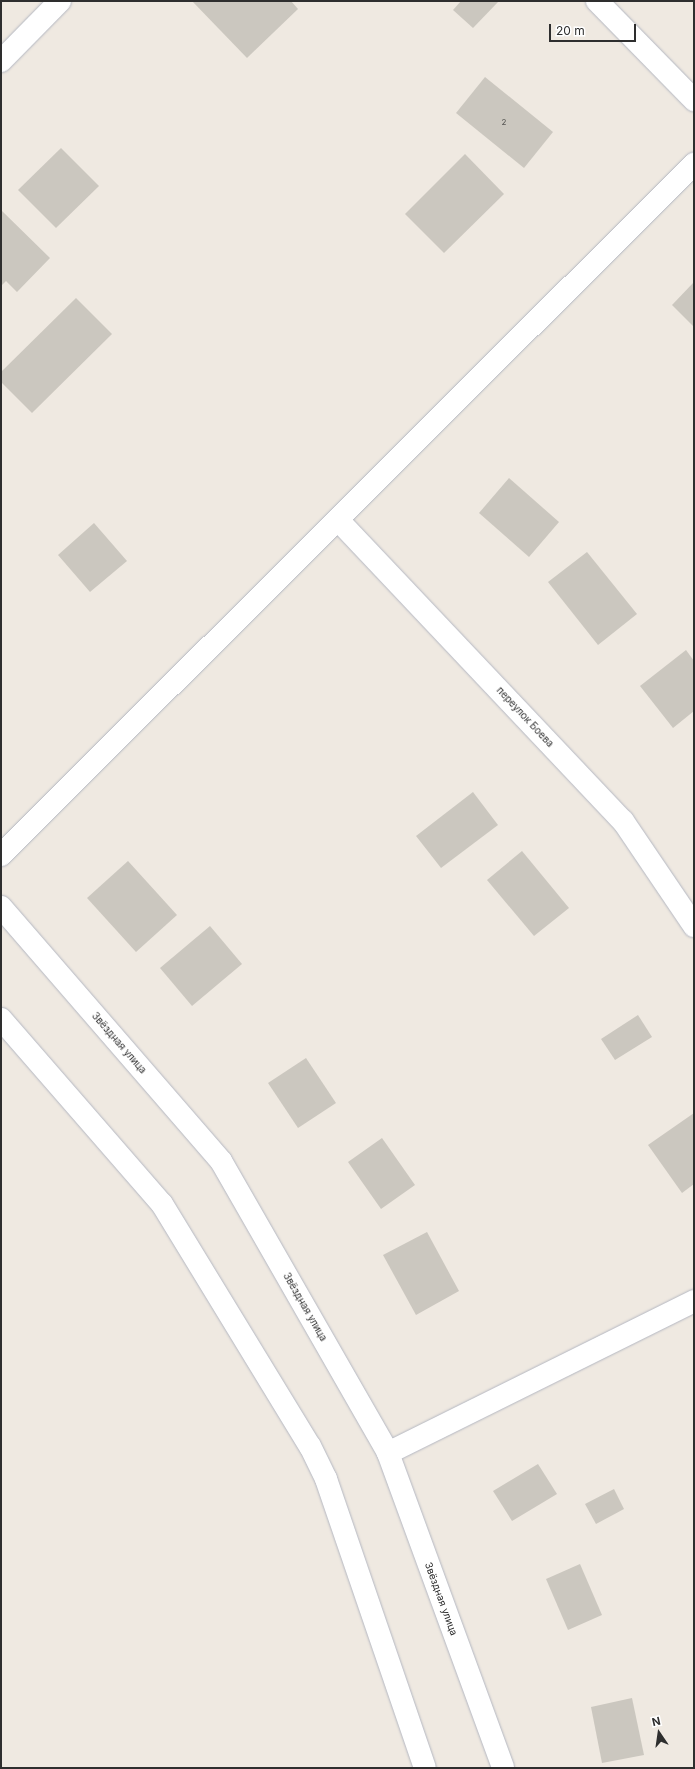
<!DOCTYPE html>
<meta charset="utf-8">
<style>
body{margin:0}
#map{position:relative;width:695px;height:1769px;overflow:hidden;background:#efe9e1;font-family:Inter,sans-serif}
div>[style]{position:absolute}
.building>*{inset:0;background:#cbc7bf}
.roads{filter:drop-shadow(0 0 1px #b4b7c1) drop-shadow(0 0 1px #b4b7c1)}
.minor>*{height:22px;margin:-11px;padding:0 11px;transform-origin:11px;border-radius:11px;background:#fff}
span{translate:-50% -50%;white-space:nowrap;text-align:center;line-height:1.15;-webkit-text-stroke:3.5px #fff;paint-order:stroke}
.number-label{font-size:8px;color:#555452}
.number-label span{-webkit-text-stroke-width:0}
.street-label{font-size:10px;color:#2e2e2e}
.frame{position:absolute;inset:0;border:2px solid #2e2e2e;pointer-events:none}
.north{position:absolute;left:639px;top:1713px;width:40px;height:40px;-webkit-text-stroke:3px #fff;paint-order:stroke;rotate:347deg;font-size:11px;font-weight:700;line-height:16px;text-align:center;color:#2e2e2e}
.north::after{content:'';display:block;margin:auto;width:14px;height:18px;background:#2e2e2e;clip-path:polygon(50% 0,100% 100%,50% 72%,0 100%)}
.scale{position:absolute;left:549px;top:24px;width:87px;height:18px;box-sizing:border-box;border:2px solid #2e2e2e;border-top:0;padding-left:5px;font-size:12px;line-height:14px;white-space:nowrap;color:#2e2e2e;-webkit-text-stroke:3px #fff;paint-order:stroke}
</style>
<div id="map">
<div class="building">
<i style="clip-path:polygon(192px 1px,291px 1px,298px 9px,247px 58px)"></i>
<i style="clip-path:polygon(461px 1px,499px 1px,473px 28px,453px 10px)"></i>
<i style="clip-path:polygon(485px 77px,553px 132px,524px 168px,456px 113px)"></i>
<i style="clip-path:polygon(61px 148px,99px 186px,56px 228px,18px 190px)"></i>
<i style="clip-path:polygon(465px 154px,504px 194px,444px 253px,405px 214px)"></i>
<i style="clip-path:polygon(1px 210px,50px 258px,17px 292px,6px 281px,1px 286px)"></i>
<i style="clip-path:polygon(694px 282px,694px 327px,672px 305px)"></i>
<i style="clip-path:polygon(76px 298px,112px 334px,32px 413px,1px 382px,1px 372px)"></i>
<i style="clip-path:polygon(509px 478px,559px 522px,529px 557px,479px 513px)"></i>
<i style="clip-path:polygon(94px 523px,127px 561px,90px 592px,58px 555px)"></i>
<i style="clip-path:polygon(587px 552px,637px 614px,598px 645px,548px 582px)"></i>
<i style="clip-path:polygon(686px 650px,694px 661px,694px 711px,673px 728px,640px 686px)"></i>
<i style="clip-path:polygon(473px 792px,498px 825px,441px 868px,416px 836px)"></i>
<i style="clip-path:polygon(522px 851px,569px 908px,534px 936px,487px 880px)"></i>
<i style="clip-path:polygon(128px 861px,177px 915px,136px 952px,87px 898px)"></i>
<i style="clip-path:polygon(210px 926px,242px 964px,192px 1006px,160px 968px)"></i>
<i style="clip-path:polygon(638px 1015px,652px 1037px,615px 1060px,601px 1039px)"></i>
<i style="clip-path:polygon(306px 1058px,336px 1103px,298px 1128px,268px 1083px)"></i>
<i style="clip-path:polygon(694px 1113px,694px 1184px,682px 1193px,648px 1145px)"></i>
<i style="clip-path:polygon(382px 1138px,415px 1185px,381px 1209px,348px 1162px)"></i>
<i style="clip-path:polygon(427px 1232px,459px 1291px,416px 1315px,383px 1255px)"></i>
<i style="clip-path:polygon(538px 1464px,557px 1494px,512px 1521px,493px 1491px)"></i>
<i style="clip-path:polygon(614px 1489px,624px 1509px,596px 1524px,585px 1504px)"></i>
<i style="clip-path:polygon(580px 1564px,602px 1615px,568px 1630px,546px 1579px)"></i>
<i style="clip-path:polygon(632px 1698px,644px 1755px,602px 1763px,591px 1707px)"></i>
</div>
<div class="roads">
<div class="minor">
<i style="left:597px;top:1px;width:139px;rotate:45.6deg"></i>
<i style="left:1px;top:61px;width:84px;rotate:-45.5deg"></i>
<i style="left:339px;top:521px;width:413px;rotate:46.6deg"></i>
<i style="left:623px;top:821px;width:127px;rotate:55.9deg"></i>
<i style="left:1px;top:855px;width:979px;rotate:-44.92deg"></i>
<i style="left:1px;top:907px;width:336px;rotate:49.1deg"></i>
<i style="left:221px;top:1161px;width:336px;rotate:60.2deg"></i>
<i style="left:388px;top:1453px;width:335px;rotate:69.9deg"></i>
<i style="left:1px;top:1019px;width:245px;rotate:49deg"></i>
<i style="left:162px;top:1204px;width:284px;rotate:58.6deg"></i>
<i style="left:310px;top:1446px;width:37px;rotate:64deg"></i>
<i style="left:326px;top:1479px;width:305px;rotate:71.1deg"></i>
<i style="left:388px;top:1453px;width:342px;rotate:-26.4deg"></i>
</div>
</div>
<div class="number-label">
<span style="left:504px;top:123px">2</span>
</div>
<div class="street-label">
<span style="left:525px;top:717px;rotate:47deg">переулок Боева</span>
<span style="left:119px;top:1043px;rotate:49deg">Звёздная улица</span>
<span style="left:305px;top:1307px;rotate:60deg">Звёздная улица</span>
<span style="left:441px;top:1599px;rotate:70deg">Звёздная улица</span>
</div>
<div class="frame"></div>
<div class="north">N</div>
<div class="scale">20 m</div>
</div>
